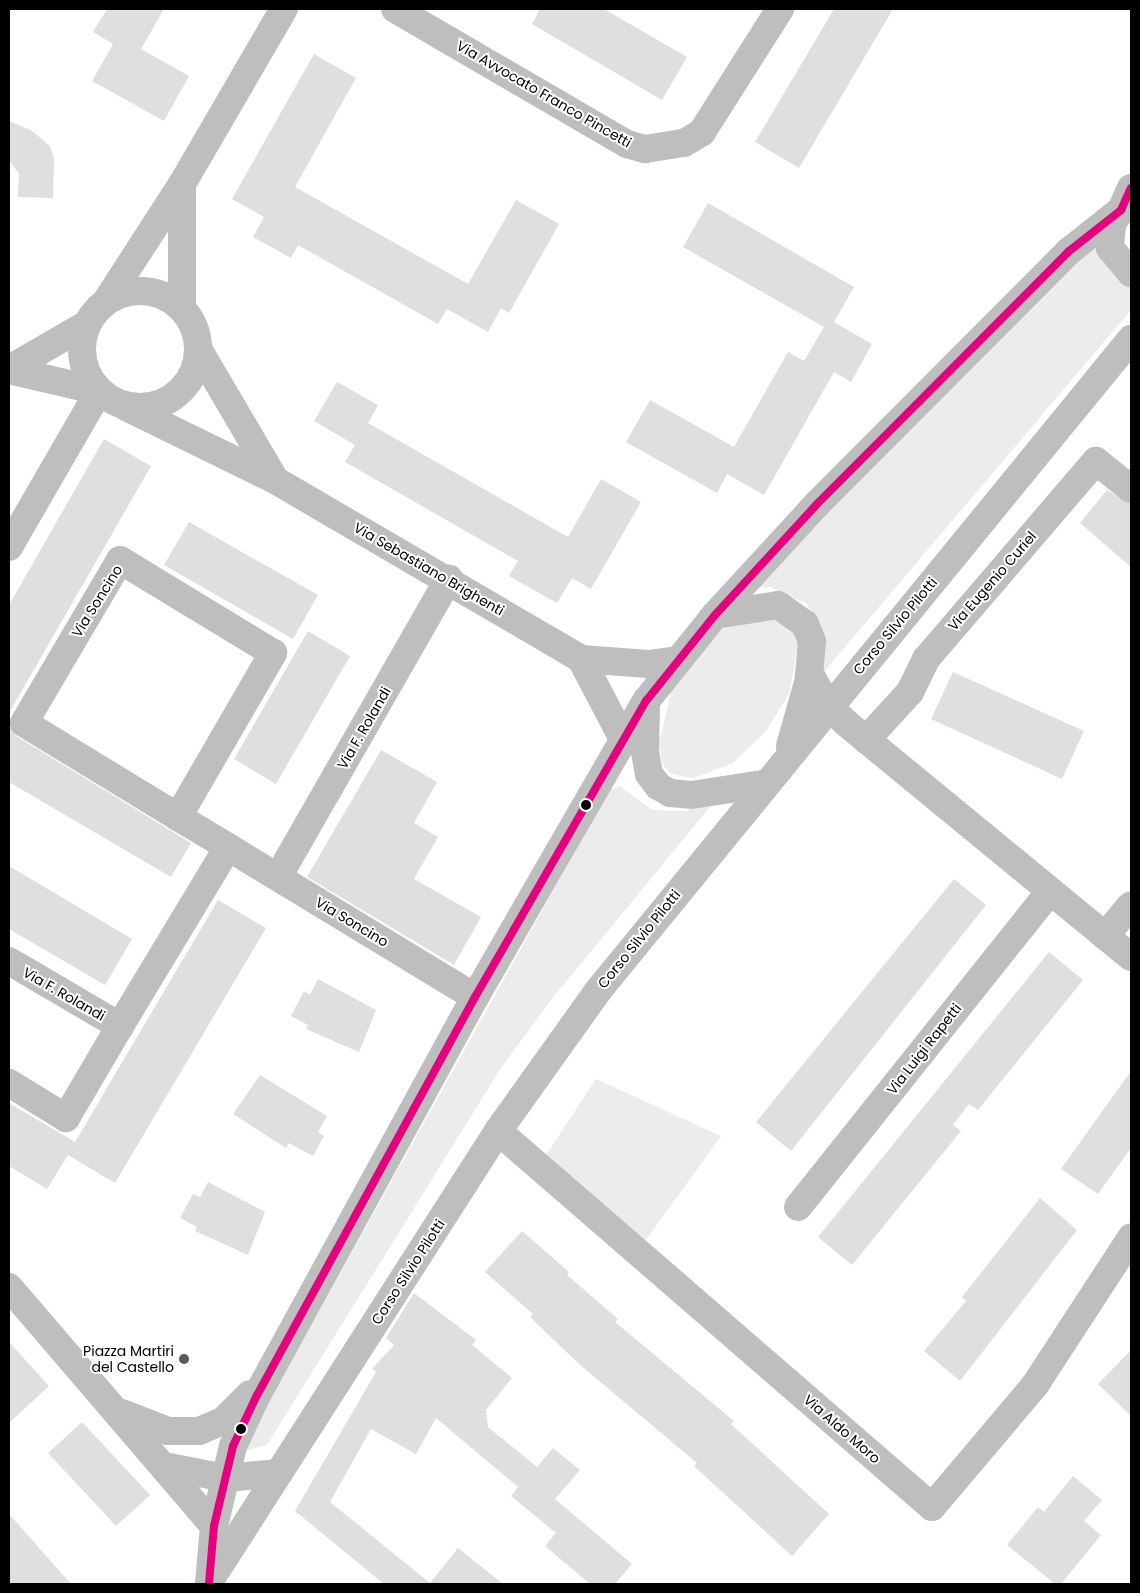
<!DOCTYPE html>
<style>
body{margin:0}
#map{position:relative;width:1140px;height:1593px;overflow:hidden;background:#fff;font-family:Poppins,sans-serif}
div>[style]{position:absolute}
.green>*{inset:0;background:#ececec}
.building>*{inset:0;background:#dfdfdf}
.minor>*{height:28px;margin:-14px;padding:0 14px;transform-origin:14px;border-radius:14px;background:#bebebe}
.minor>.ring{margin:-14px;padding:0;box-sizing:content-box;background:none;border:28px solid #bebebe;border-radius:50%}
.bus-1>*{height:8px;margin:-4px;padding:0 4px;transform-origin:4px;border-radius:4px;background:#e5007d}
.dots>*{width:14px;height:14px;translate:-50% -50%;box-sizing:border-box;border:2px solid #fff;border-radius:50%}
span{translate:-50% -50%;white-space:nowrap;text-align:center;line-height:1.15;-webkit-text-stroke:4px #fff;paint-order:stroke}
.street-label{font-size:14px;color:#000}
.poi-label{font-size:14px;color:#000}
.right{translate:-100% -50%;text-align:right}
.frame{position:absolute;inset:0;border:10px solid #000;pointer-events:none}
</style>
<div id="map">
<div class="green">
<i style="clip-path:polygon(1097px 237px,1131px 286px,1131px 310px,823px 673px,822px 630px,807px 604px,770px 587px,751px 588px)"></i>
<i style="clip-path:polygon(766px 612px,792px 628px,798px 644px,789px 694px,766px 731px,733px 763px,694px 778px,671px 774px,662px 764px,659px 744px,672px 687px,720px 630px)"></i>
<i style="clip-path:polygon(620px 786px,652px 810px,686px 811px,714px 802px,551px 1000px,501px 1068px,267px 1445px,241px 1452px,609px 790px)"></i>
<i style="clip-path:polygon(596px 1079px,721px 1136px,646px 1240px,544px 1158px)"></i>
</div>
<div class="building">
<i style="clip-path:polygon(107px 9px,164px 9px,141px 49px,189px 76px,164px 121px,92px 81px,113px 44px,93px 32px)"></i>
<i style="clip-path:polygon(540px 9px,604px 9px,687px 57px,662px 100px,532px 24px)"></i>
<i style="clip-path:polygon(834px 9px,893px 9px,799px 168px,755px 142px)"></i>
<i style="clip-path:polygon(314px 54px,356px 78px,295px 187px,468px 284px,516px 200px,559px 224px,509px 313px,501px 308px,488px 332px,447px 309px,438px 324px,298px 245px,291px 258px,253px 237px,264px 217px,232px 199px)"></i>
<i style="clip-path:polygon(9px 121px,31px 130px,50px 146px,54px 159px,53px 198px,18px 197px,19px 173px,9px 161px)"></i>
<i style="clip-path:polygon(708px 203px,854px 287px,834px 322px,872px 344px,851px 382px,834px 372px,764px 495px,727px 474px,717px 493px,626px 442px,650px 400px,734px 447px,788px 352px,804px 361px,824px 327px,683px 247px)"></i>
<i style="clip-path:polygon(337px 382px,378px 405px,368px 423px,568px 537px,601px 479px,641px 502px,591px 589px,572px 578px,557px 603px,509px 576px,518px 561px,345px 462px,355px 445px,314px 421px)"></i>
<i style="clip-path:polygon(104px 439px,151px 466px,9px 713px,9px 605px)"></i>
<i style="clip-path:polygon(1107px 490px,1131px 504px,1131px 567px,1080px 523px)"></i>
<i style="clip-path:polygon(189px 522px,318px 595px,293px 639px,164px 565px)"></i>
<i style="clip-path:polygon(308px 631px,350px 656px,276px 784px,234px 759px)"></i>
<i style="clip-path:polygon(953px 672px,1084px 731px,1062px 779px,931px 719px)"></i>
<i style="clip-path:polygon(9px 725px,16px 736px,191px 843px,171px 877px,9px 782px)"></i>
<i style="clip-path:polygon(381px 750px,437px 782px,414px 823px,438px 837px,414px 879px,481px 917px,454px 965px,307px 877px)"></i>
<i style="clip-path:polygon(9px 866px,132px 939px,105px 985px,9px 929px)"></i>
<i style="clip-path:polygon(954px 879px,986px 905px,791px 1151px,756px 1122px)"></i>
<i style="clip-path:polygon(218px 900px,266px 928px,115px 1183px,68px 1155px,47px 1189px,9px 1166px,9px 1103px,75px 1142px)"></i>
<i style="clip-path:polygon(1049px 952px,1083px 980px,978px 1110px,969px 1104px,953px 1125px,961px 1131px,852px 1265px,818px 1237px)"></i>
<i style="clip-path:polygon(318px 979px,376px 1010px,359px 1052px,306px 1029px,308px 1025px,291px 1016px,304px 991px,310px 995px)"></i>
<i style="clip-path:polygon(1131px 1071px,1131px 1148px,1098px 1194px,1061px 1169px)"></i>
<i style="clip-path:polygon(260px 1075px,327px 1116px,318px 1132px,324px 1136px,313px 1156px,289px 1143px,286px 1148px,233px 1114px)"></i>
<i style="clip-path:polygon(208px 1182px,265px 1212px,248px 1255px,195px 1231px,197px 1227px,180px 1218px,193px 1194px,200px 1197px)"></i>
<i style="clip-path:polygon(1040px 1198px,1077px 1230px,960px 1381px,924px 1351px,966px 1301px,962px 1297px)"></i>
<i style="clip-path:polygon(522px 1231px,569px 1272px,567px 1275px,618px 1319px,615px 1322px,734px 1421px,731px 1424px,829px 1514px,792px 1556px,694px 1466px,697px 1463px,579px 1364px,530px 1317px,533px 1314px,485px 1272px)"></i>
<i style="clip-path:polygon(414px 1293px,476px 1340px,472px 1345px,512px 1378px,486px 1410px,488px 1427px,537px 1467px,553px 1448px,580px 1470px,555px 1499px,632px 1564px,615px 1584px,590px 1584px,545px 1546px,556px 1533px,511px 1496px,518px 1487px,436px 1418px,416px 1454px,371px 1429px,330px 1502px,430px 1583px,458px 1548px,503px 1584px,384px 1584px,295px 1511px,376px 1372px,372px 1369px,394px 1345px,386px 1338px)"></i>
<i style="clip-path:polygon(9px 1342px,49px 1386px,9px 1423px)"></i>
<i style="clip-path:polygon(1131px 1350px,1131px 1416px,1098px 1384px)"></i>
<i style="clip-path:polygon(82px 1422px,150px 1495px,116px 1526px,48px 1453px)"></i>
<i style="clip-path:polygon(1073px 1476px,1102px 1500px,1084px 1521px,1101px 1535px,1061px 1584px,1055px 1584px,1007px 1545px,1038px 1507px,1044px 1512px)"></i>
<i style="clip-path:polygon(9px 1514px,71px 1584px,9px 1584px)"></i>
</div>
<div class="minor">
<i style="left:395px;top:9px;width:268px;rotate:30.2deg"></i>
<i style="left:627px;top:144px;width:19px;rotate:16deg"></i>
<i style="left:645px;top:149px;width:39px;rotate:-9deg"></i>
<i style="left:684px;top:143px;width:21px;rotate:-31deg"></i>
<i style="left:702px;top:132px;width:146px;rotate:-57.6deg"></i>
<i style="left:182px;top:184px;width:122px;rotate:90deg"></i>
<i style="left:1122px;top:209px;width:18px;rotate:124deg"></i>
<i style="left:1112px;top:224px;width:24px;rotate:95deg"></i>
<i style="left:1110px;top:248px;width:33px;rotate:50deg"></i>
<i class="ring" style="left:82px;top:291px;width:88px;height:88px"></i>
<i style="left:107px;top:300px;width:138px;rotate:-57.1deg"></i>
<i style="left:182px;top:184px;width:203px;rotate:-59.8deg"></i>
<i style="left:200px;top:352px;width:148px;rotate:59.6deg"></i>
<i style="left:9px;top:369px;width:90px;rotate:-30deg"></i>
<i style="left:9px;top:370px;width:92px;rotate:13.1deg"></i>
<i style="left:99px;top:391px;width:180px;rotate:120deg"></i>
<i style="left:126px;top:407px;width:166px;rotate:26.1deg"></i>
<i style="left:275px;top:480px;width:355px;rotate:30.3deg"></i>
<i style="left:581px;top:659px;width:68px;rotate:4.2deg"></i>
<i style="left:649px;top:664px;width:28px;rotate:-8deg"></i>
<i style="left:715px;top:615px;width:64px;rotate:-9deg"></i>
<i style="left:778px;top:605px;width:33px;rotate:35deg"></i>
<i style="left:805px;top:624px;width:18px;rotate:68deg"></i>
<i style="left:812px;top:641px;width:38px;rotate:95deg"></i>
<i style="left:809px;top:679px;width:70px;rotate:105.8deg"></i>
<i style="left:581px;top:659px;width:90px;rotate:62.3deg"></i>
<i style="left:810px;top:674px;width:37px;rotate:61deg"></i>
<i style="left:828px;top:706px;width:25px;rotate:43deg"></i>
<i style="left:846px;top:723px;width:369px;rotate:39.4deg"></i>
<i style="left:646px;top:705px;width:47px;rotate:91.2deg"></i>
<i style="left:645px;top:752px;width:22px;rotate:80deg"></i>
<i style="left:649px;top:774px;width:15px;rotate:53deg"></i>
<i style="left:658px;top:786px;width:14px;rotate:30deg"></i>
<i style="left:670px;top:793px;width:21px;rotate:5deg"></i>
<i style="left:691px;top:795px;width:74px;rotate:-8.6deg"></i>
<i style="left:866px;top:740px;width:65px;rotate:-47.5deg"></i>
<i style="left:910px;top:692px;width:37px;rotate:-64deg"></i>
<i style="left:926px;top:659px;width:261px;rotate:-49.4deg"></i>
<i style="left:1096px;top:461px;width:45px;rotate:38.7deg"></i>
<i style="left:178px;top:817px;width:190px;rotate:-59.9deg"></i>
<i style="left:273px;top:653px;width:179px;rotate:-148.7deg"></i>
<i style="left:120px;top:560px;width:189px;rotate:120.5deg"></i>
<i style="left:24px;top:723px;width:180px;rotate:31.4deg"></i>
<i style="left:178px;top:817px;width:58px;rotate:31deg"></i>
<i style="left:228px;top:847px;width:289px;rotate:31.3deg"></i>
<i style="left:278px;top:877px;width:344px;rotate:-60.2deg"></i>
<i style="left:1105px;top:936px;width:40px;rotate:-50deg"></i>
<i style="left:9px;top:961px;width:129px;rotate:30.4deg"></i>
<i style="left:120px;top:1026px;width:107px;rotate:120.4deg"></i>
<i style="left:66px;top:1118px;width:67px;rotate:-148.4deg"></i>
<i style="left:120px;top:1026px;width:209px;rotate:-58.9deg"></i>
<i style="left:498px;top:1131px;width:574px;rotate:40.9deg"></i>
<i style="left:932px;top:1507px;width:160px;rotate:-49.8deg"></i>
<i style="left:1035px;top:1385px;width:176px;rotate:-56.9deg"></i>
<i style="left:798px;top:1207px;width:404px;rotate:-51.4deg"></i>
<i style="left:9px;top:1287px;width:315px;rotate:49.4deg"></i>
<i style="left:122px;top:1413px;width:49px;rotate:21.4deg"></i>
<i style="left:168px;top:1431px;width:31px"></i>
<i style="left:199px;top:1431px;width:26px;rotate:-23deg"></i>
<i style="left:223px;top:1421px;width:38px;rotate:-45deg"></i>
<i style="left:164px;top:1466px;width:62px;rotate:11.1deg"></i>
<i style="left:225px;top:1478px;width:54px;rotate:-5.3deg"></i>
<i style="left:211px;top:1579px;width:532px;rotate:-57.36deg"></i>
<i style="left:498px;top:1131px;width:171px;rotate:-54.5deg"></i>
<i style="left:597px;top:992px;width:844px;rotate:-50.72deg"></i>
<i style="left:209px;top:1583px;width:57px;rotate:-85deg"></i>
<i style="left:214px;top:1526px;width:82px;rotate:-76.6deg"></i>
<i style="left:233px;top:1446px;width:54px;rotate:-64.9deg"></i>
<i style="left:256px;top:1397px;width:456px;rotate:-61.3deg"></i>
<i style="left:475px;top:997px;width:342px;rotate:-60deg"></i>
<i style="left:646px;top:701px;width:110px;rotate:-51.3deg"></i>
<i style="left:715px;top:615px;width:151px;rotate:-47.4deg"></i>
<i style="left:817px;top:504px;width:356px;rotate:-45.1deg"></i>
<i style="left:1068px;top:252px;width:68px;rotate:-38.4deg"></i>
<i style="left:1121px;top:210px;width:24px;rotate:-66deg"></i>
</div>
<div class="bus-1">
<i style="left:209px;top:1583px;width:57px;rotate:-85deg"></i>
<i style="left:214px;top:1526px;width:82px;rotate:-76.6deg"></i>
<i style="left:233px;top:1446px;width:54px;rotate:-64.9deg"></i>
<i style="left:256px;top:1397px;width:456px;rotate:-61.3deg"></i>
<i style="left:475px;top:997px;width:342px;rotate:-60deg"></i>
<i style="left:646px;top:701px;width:110px;rotate:-51.3deg"></i>
<i style="left:715px;top:615px;width:151px;rotate:-47.4deg"></i>
<i style="left:817px;top:504px;width:356px;rotate:-45.1deg"></i>
<i style="left:1068px;top:252px;width:68px;rotate:-38.4deg"></i>
<i style="left:1121px;top:210px;width:24px;rotate:-66deg"></i>
</div>
<div class="dots">
<i style="left:586px;top:805px;background:#000"></i>
<i style="left:184px;top:1359px;background:#595959"></i>
<i style="left:241px;top:1429px;background:#000"></i>
</div>
<div class="street-label">
<span style="left:544px;top:94px;rotate:30deg">Via Avvocato Franco Pincetti</span>
<span style="left:429px;top:569px;rotate:30deg">Via Sebastiano Brighenti</span>
<span style="left:992px;top:581px;rotate:-49deg">Via Eugenio Curiel</span>
<span style="left:97px;top:601px;rotate:-58deg">Via Soncino</span>
<span style="left:895px;top:626px;rotate:-50deg">Corso Silvio Pilotti</span>
<span style="left:364px;top:728px;rotate:-60deg">Via F. Rolandi</span>
<span style="left:352px;top:922px;rotate:31deg">Via Soncino</span>
<span style="left:639px;top:939px;rotate:-51deg">Corso Silvio Pilotti</span>
<span style="left:64px;top:994px;rotate:30deg">Via F. Rolandi</span>
<span style="left:924px;top:1049px;rotate:-52deg">Via Luigi Rapetti</span>
<span style="left:408px;top:1272px;rotate:-57deg">Corso Silvio Pilotti</span>
<span style="left:842px;top:1429px;rotate:41deg">Via Aldo Moro</span>
</div>
<div class="poi-label">
<span class="right" style="left:174px;top:1359px">Piazza Martiri<br>del Castello</span>
</div>
<div class="frame"></div>
</div>
